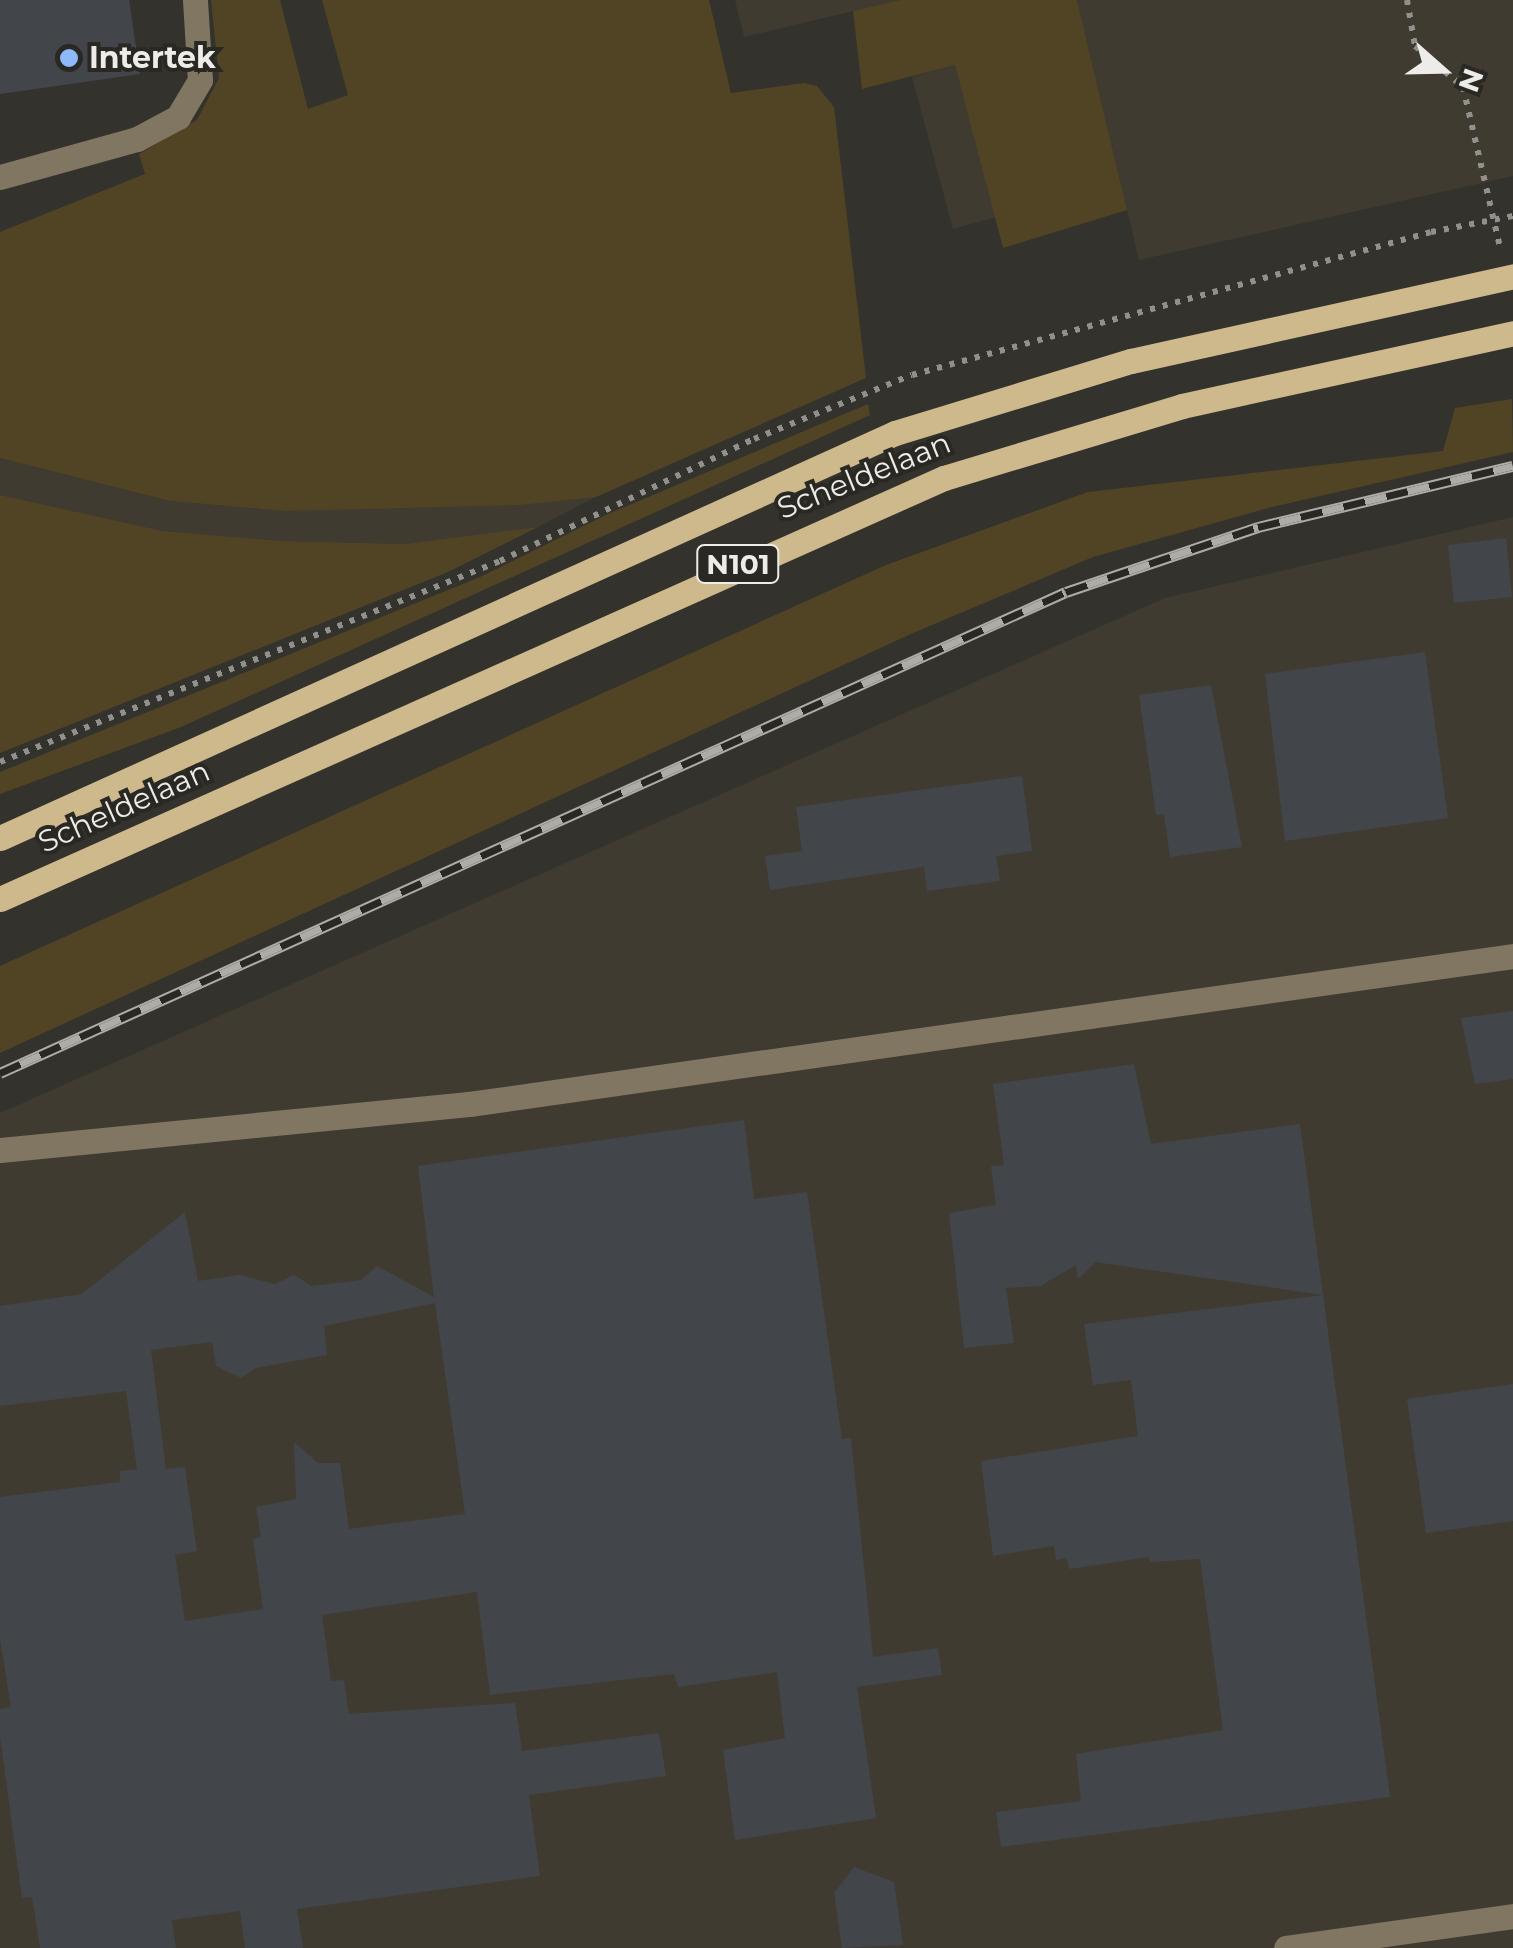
<!DOCTYPE html>
<style>
body{margin:0}
#map{position:relative;width:1513px;height:1948px;overflow:hidden;background:#34322d;font-family:Montserrat,sans-serif}
div>[style]{position:absolute}
.built>*{inset:0;background:#403b30}
.green>*{inset:0;background:#514425}
.building>*{inset:0;background:#42464b}
.path>*{height:6px;margin-top:-3px;transform-origin:0;background:repeating-linear-gradient(90deg,#92908c 0 5px,transparent 0 13px)}
.minor>*{height:25px;margin:-12.5px;padding:0 12.5px;transform-origin:12.5px;border-radius:12.5px;background:#807661}
.major>*{height:25px;margin:-12.5px;padding:0 12.5px;transform-origin:12.5px;border-radius:12.5px;background:#cdb98c}
.rail>*{height:11px;margin-top:-5.5px;transform-origin:0;background:repeating-linear-gradient(90deg,#2a2823 0 22px,#adaca7 0 44px);box-sizing:border-box;border-block:2px solid #adaca7}
.dots>*{width:28px;height:28px;translate:-50% -50%;box-sizing:border-box;border:5px solid #2a2823;border-radius:50%}
span{translate:-50% -50%;white-space:nowrap;text-align:center;line-height:1.15;-webkit-text-stroke:8px #2a2823;paint-order:stroke}
.shield-label span{padding:2px 8px;background:#2a2823;border:2px solid;border-radius:8px;-webkit-text-stroke-width:0}
.shield-label{font-size:28px;color:#edece8;font-weight:700}
.poi-label{font-size:30px;color:#edece8;font-weight:700}
.left{translate:0 -50%;text-align:left}
.street-label{font-size:30px;color:#edece8}
.north{position:absolute;left:1393px;top:20px;width:100px;height:100px;-webkit-text-stroke:8px #2a2823;paint-order:stroke;rotate:110deg;font-size:28px;font-weight:700;line-height:40px;text-align:center;color:#edece8}
.north::after{content:'';display:block;margin:auto;width:35px;height:45px;background:#edece8;clip-path:polygon(50% 0,100% 100%,50% 72%,0 100%)}
</style>
<div id="map">
<div class="built">
<i style="clip-path:polygon(735px 0,900px 0,744px 37px)"></i>
<i style="clip-path:polygon(1077px 0,1513px 0,1513px 176px,1139px 260px)"></i>
<i style="clip-path:polygon(955px 65px,996px 217px,953px 229px,912px 77px)"></i>
<i style="clip-path:polygon(0 458px,170px 501px,286px 511px,596px 497px,538px 527px,482px 535px,404px 544px,282px 541px,163px 531px,0 495px)"></i>
<i style="clip-path:polygon(1513px 517px,1513px 1948px,0 1948px,0 1113px,1165px 598px)"></i>
</div>
<div class="green">
<i style="clip-path:polygon(211px 0,280px 0,308px 109px,348px 95px,322px 0,709px 0,731px 93px,804px 83px,817px 86px,834px 107px,866px 378px,596px 497px,519px 505px,286px 511px,170px 501px,0 458px,0 232px,145px 174px,139px 154px,197px 120px,219px 78px)"></i>
<i style="clip-path:polygon(900px 0,1077px 0,1127px 210px,1003px 248px,955px 65px,862px 89px,853px 11px)"></i>
<i style="clip-path:polygon(1512px 399px,1513px 452px,1272px 507px,1093px 557px,913px 633px,0 1053px,0 966px,886px 565px,1088px 492px,1443px 451px,1455px 408px)"></i>
<i style="clip-path:polygon(868px 404px,870px 415px,181px 727px,0 794px,0 772px,480px 577px,608px 514px)"></i>
<i style="clip-path:polygon(0 495px,163px 531px,282px 541px,405px 544px,538px 527px,448px 572px,0 753px)"></i>
</div>
<div class="building">
<i style="clip-path:polygon(0 0,129px 0,140px 74px,0 94px)"></i>
<i style="clip-path:polygon(1506px 538px,1512px 597px,1454px 603px,1448px 545px)"></i>
<i style="clip-path:polygon(1425px 652px,1448px 818px,1285px 841px,1265px 674px)"></i>
<i style="clip-path:polygon(1211px 685px,1242px 847px,1170px 857px,1164px 814px,1156px 815px,1139px 695px)"></i>
<i style="clip-path:polygon(1022px 776px,1032px 851px,996px 856px,1000px 881px,927px 891px,924px 867px,770px 890px,765px 856px,802px 851px,796px 807px)"></i>
<i style="clip-path:polygon(1513px 1011px,1513px 1079px,1475px 1084px,1461px 1018px)"></i>
<i style="clip-path:polygon(1134px 1064px,1151px 1144px,1300px 1124px,1323px 1295px,1095px 1262px,1078px 1279px,1076px 1265px,1040px 1286px,1006px 1288px,1014px 1343px,964px 1348px,949px 1213px,996px 1205px,991px 1166px,1004px 1165px,993px 1084px)"></i>
<i style="clip-path:polygon(evenodd,744px 1120px,754px 1199px,807px 1192px,842px 1439px,851px 1438px,873px 1657px,938px 1648px,942px 1675px,857px 1687px,876px 1818px,735px 1840px,723px 1750px,785px 1738px,777px 1672px,678px 1687px,674px 1674px,490px 1695px,477px 1592px,322px 1615px,331px 1681px,344px 1680px,349px 1714px,515px 1703px,522px 1751px,659px 1733px,666px 1776px,529px 1795px,540px 1876px,297px 1909px,303px 1948px,245px 1948px,240px 1911px,172px 1920px,176px 1948px,40px 1948px,32px 1897px,22px 1898px,0 1736px,0 1709px,11px 1707px,0 1639px,0 1497px,120px 1482px,120px 1471px,137px 1469px,126px 1391px,0 1406px,0 1306px,82px 1294px,185px 1212px,198px 1281px,239px 1275px,275px 1284px,294px 1275px,312px 1286px,361px 1280px,377px 1266px,434px 1297px,418px 1166px,744px 1120px,435px 1303px,465px 1514px,349px 1529px,340px 1463px,318px 1463px,294px 1442px,296px 1499px,256px 1507px,261px 1537px,253px 1539px,263px 1609px,185px 1621px,175px 1555px,197px 1551px,185px 1467px,166px 1469px,151px 1350px,212px 1342px,216px 1366px,241px 1378px,256px 1368px,327px 1355px,324px 1326px,435px 1303px)"></i>
<i style="clip-path:polygon(1323px 1295px,1390px 1797px,1001px 1847px,996px 1812px,1081px 1801px,1076px 1754px,1223px 1730px,1200px 1559px,1150px 1562px,1149px 1557px,1070px 1569px,1066px 1558px,1056px 1560px,1054px 1546px,993px 1556px,981px 1461px,1138px 1436px,1131px 1380px,1093px 1385px,1084px 1324px)"></i>
<i style="clip-path:polygon(1513px 1384px,1513px 1521px,1426px 1533px,1407px 1399px)"></i>
<i style="clip-path:polygon(854px 1867px,894px 1882px,903px 1945px,842px 1948px,834px 1893px)"></i>
</div>
<div class="path">
<i style="left:1407px;top:0;width:47px;rotate:80.1deg"></i>
<i style="left:1415px;top:46px;width:63px;rotate:40.5deg"></i>
<i style="left:1463px;top:87px;width:168px;rotate:77deg"></i>
<i style="left:0;top:762px;width:539px;rotate:-21.9deg"></i>
<i style="left:500px;top:561px;width:282px;rotate:-25.7deg"></i>
<i style="left:754px;top:439px;width:170px;rotate:-22.1deg"></i>
<i style="left:912px;top:375px;width:538px;rotate:-15.4deg"></i>
<i style="left:1431px;top:232px;width:84px;rotate:-11deg"></i>
</div>
<div class="minor">
<i style="left:0;top:177px;width:142px;rotate:-15.5deg"></i>
<i style="left:137px;top:139px;width:47px;rotate:-28.2deg"></i>
<i style="left:178px;top:117px;width:43px;rotate:-59.3deg"></i>
<i style="left:200px;top:80px;width:80px;rotate:-93.6deg"></i>
<i style="left:0;top:1150px;width:471px;rotate:-5.6deg"></i>
<i style="left:469px;top:1104px;width:1054px;rotate:-8.07deg"></i>
<i style="left:1286px;top:1948px;width:229px;rotate:-8deg"></i>
</div>
<div class="major">
<i style="left:0;top:838px;width:982px;rotate:-24.35deg"></i>
<i style="left:895px;top:433px;width:247px;rotate:-17deg"></i>
<i style="left:1131px;top:361px;width:391px;rotate:-12.5deg"></i>
<i style="left:0;top:899px;width:1034px;rotate:-24.04deg"></i>
<i style="left:944px;top:478px;width:249px;rotate:-16.8deg"></i>
<i style="left:1182px;top:406px;width:339px;rotate:-12.4deg"></i>
</div>
<div class="rail">
<i style="left:0;top:1073px;width:1169px;rotate:-24.29deg"></i>
<i style="left:1066px;top:592px;width:203px;rotate:-18.7deg"></i>
<i style="left:1258px;top:527px;width:262px;rotate:-13.5deg"></i>
</div>
<div class="dots">
<i style="left:69px;top:58px;background:#8eb9fd"></i>
</div>
<div class="shield-label">
<span style="left:738px;top:564px">N101</span>
</div>
<div class="poi-label">
<span class="left" style="left:89px;top:58px">Intertek</span>
</div>
<div class="street-label">
<span style="left:864px;top:476px;rotate:-22deg">Scheldelaan</span>
<span style="left:124px;top:807px;rotate:-24deg">Scheldelaan</span>
</div>
<div class="north">N</div>
</div>
